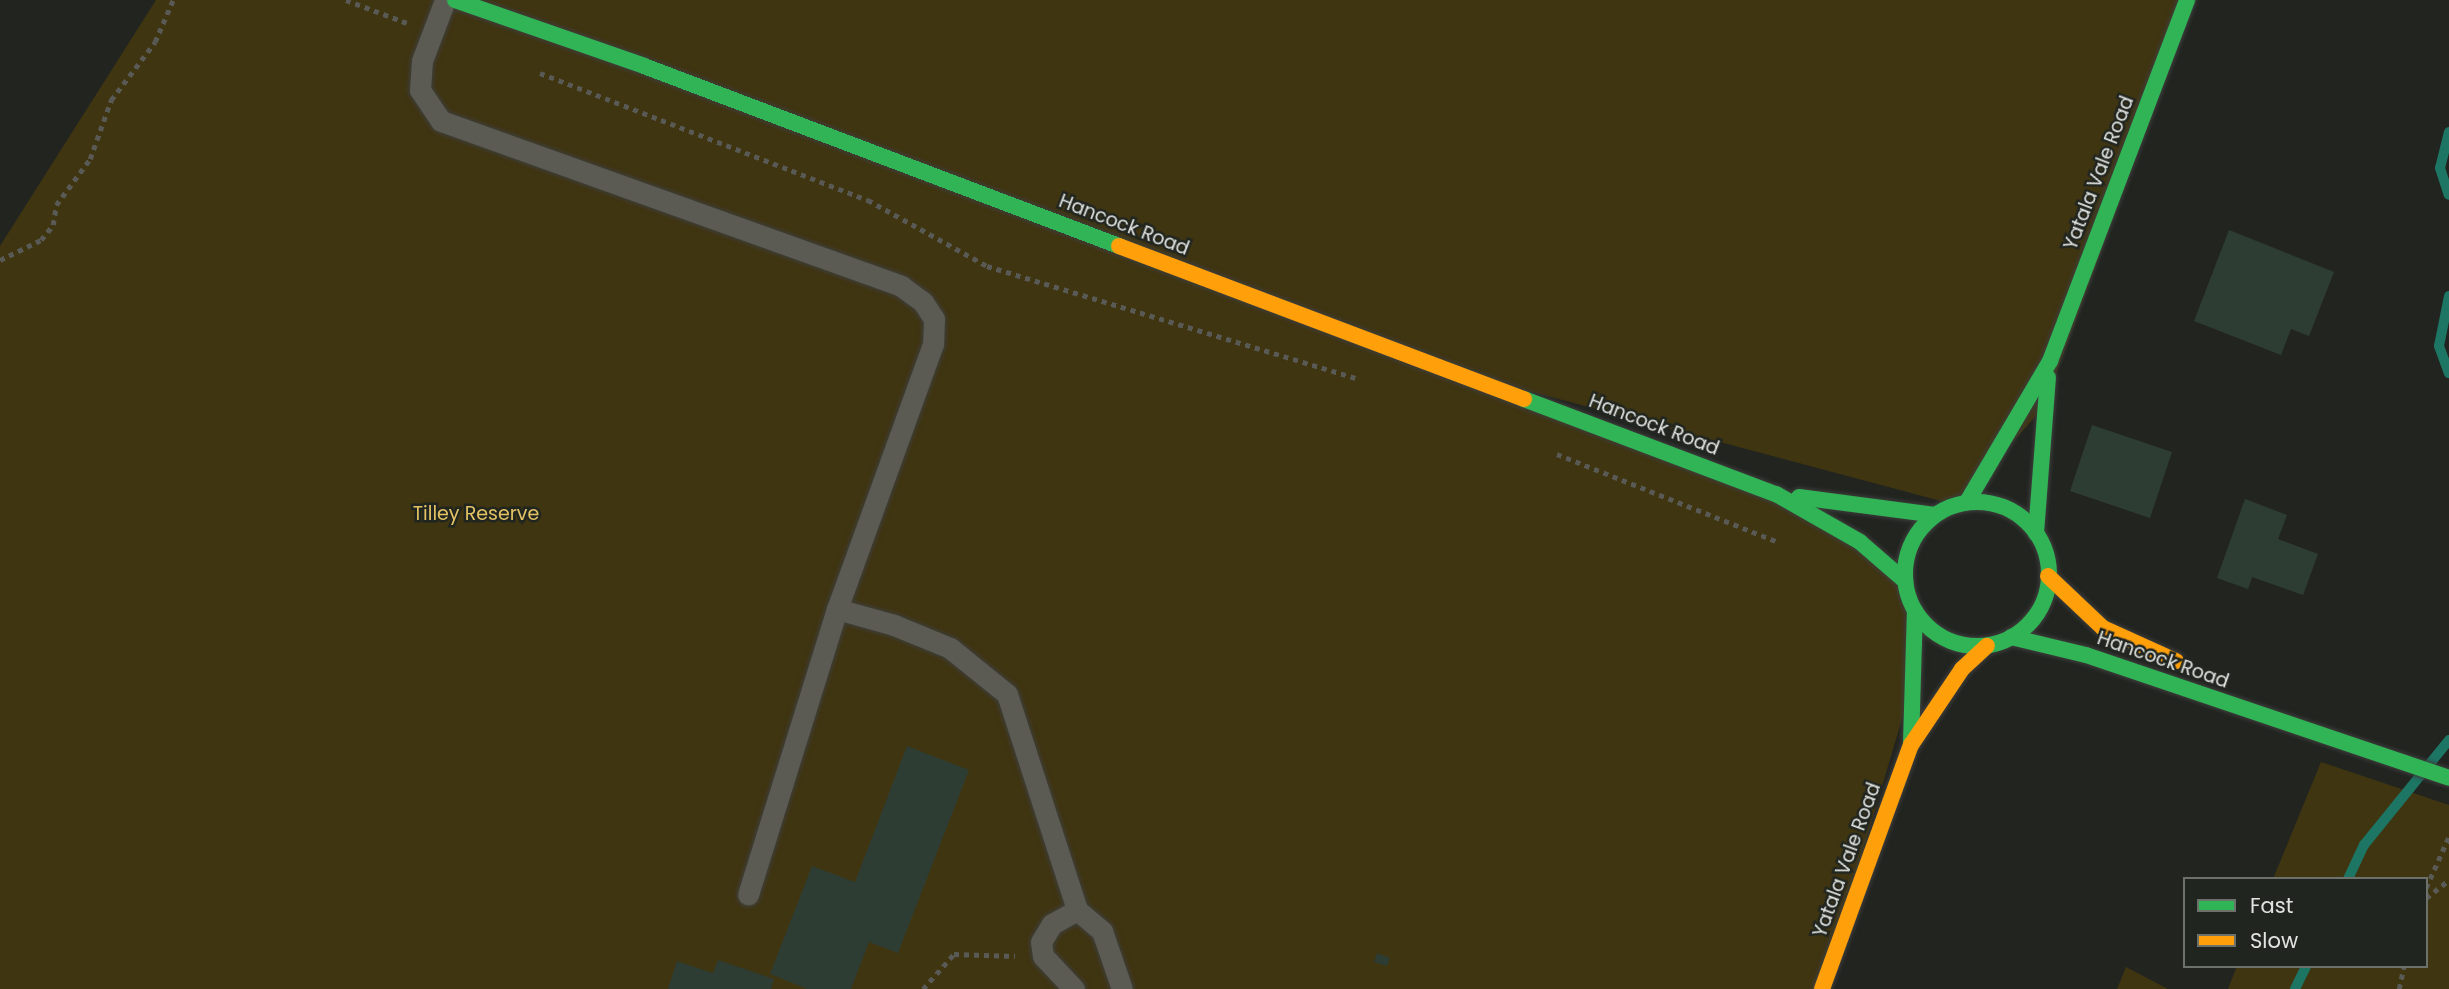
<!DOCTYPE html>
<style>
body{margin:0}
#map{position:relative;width:2449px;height:989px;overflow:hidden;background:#222420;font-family:Poppins,sans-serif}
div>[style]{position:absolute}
.green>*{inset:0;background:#403511}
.stream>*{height:10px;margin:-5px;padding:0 5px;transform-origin:5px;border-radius:5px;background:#1d7564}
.building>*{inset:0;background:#2e3d34}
.path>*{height:4.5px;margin-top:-2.25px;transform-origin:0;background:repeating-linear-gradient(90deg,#595a55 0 5px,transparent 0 10px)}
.roads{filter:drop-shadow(0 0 2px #3d3e3c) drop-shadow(0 0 2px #3d3e3c)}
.lane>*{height:21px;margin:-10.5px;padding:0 10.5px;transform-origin:10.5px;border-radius:10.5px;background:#5b5b53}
.fast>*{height:16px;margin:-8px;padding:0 8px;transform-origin:8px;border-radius:8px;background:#30b455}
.fast>.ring{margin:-8px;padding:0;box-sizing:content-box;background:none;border:16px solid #30b455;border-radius:50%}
.slow>*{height:16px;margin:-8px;padding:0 8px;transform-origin:8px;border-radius:8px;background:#ff9f0a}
span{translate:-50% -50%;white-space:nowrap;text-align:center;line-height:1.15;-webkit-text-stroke:5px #21251f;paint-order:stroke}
.street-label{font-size:19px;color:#e0e3df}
.park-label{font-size:19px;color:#e3c264}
.legend{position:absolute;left:2183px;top:877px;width:245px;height:91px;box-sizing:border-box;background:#21251f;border:2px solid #6d716c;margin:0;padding:9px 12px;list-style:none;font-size:21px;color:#e0e3df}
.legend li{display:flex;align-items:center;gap:14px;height:35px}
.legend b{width:35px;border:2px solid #6d716c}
</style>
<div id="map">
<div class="green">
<i style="clip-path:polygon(156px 0,2193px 0,2044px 407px,1956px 505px,1446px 369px,1776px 494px,1905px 581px,1913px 682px,1822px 989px,0 989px,0 246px)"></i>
<i style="clip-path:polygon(2321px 762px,2449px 805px,2449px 989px,2228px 989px,2237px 966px,2426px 966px,2426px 879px,2273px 879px)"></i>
<i style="clip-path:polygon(2126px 967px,2168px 989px,2117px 989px)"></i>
</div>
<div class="stream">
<i style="left:2449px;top:132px;width:37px;rotate:104deg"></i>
<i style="left:2440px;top:168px;width:28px;rotate:72deg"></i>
<i style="left:2449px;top:296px;width:51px;rotate:101.3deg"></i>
<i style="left:2439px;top:346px;width:29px;rotate:70deg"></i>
<i style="left:2348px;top:879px;width:38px;rotate:-65deg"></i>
<i style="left:2364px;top:845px;width:135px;rotate:-51deg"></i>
<i style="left:2295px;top:989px;width:25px;rotate:-64deg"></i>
</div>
<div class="building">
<i style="clip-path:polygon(2229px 230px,2334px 272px,2309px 336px,2291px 329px,2281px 355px,2194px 321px)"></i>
<i style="clip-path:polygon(2092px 425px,2172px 452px,2150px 518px,2070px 491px)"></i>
<i style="clip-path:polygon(2245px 499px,2287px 515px,2278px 539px,2318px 554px,2303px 595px,2252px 577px,2248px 589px,2217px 578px)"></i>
<i style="clip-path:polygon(907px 746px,969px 770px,898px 953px,869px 942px,851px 989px,807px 989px,770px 974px,812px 866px,855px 882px)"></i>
<i style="clip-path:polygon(1377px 953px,1390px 958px,1387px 966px,1374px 962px)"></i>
<i style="clip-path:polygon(718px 960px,774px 979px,771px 989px,668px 989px,677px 961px,713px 973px)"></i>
</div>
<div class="path">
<i style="left:346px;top:0;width:65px;rotate:20.7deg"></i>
<i style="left:540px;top:73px;width:352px;rotate:21.2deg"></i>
<i style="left:868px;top:200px;width:136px;rotate:29deg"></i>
<i style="left:987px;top:266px;width:385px;rotate:16.9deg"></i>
<i style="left:0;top:260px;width:46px;rotate:-26deg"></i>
<i style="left:41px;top:240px;width:19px;rotate:-51deg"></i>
<i style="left:53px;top:225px;width:20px;rotate:-81deg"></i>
<i style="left:56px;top:205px;width:57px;rotate:-53.5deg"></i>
<i style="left:90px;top:159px;width:63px;rotate:-70.4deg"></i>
<i style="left:111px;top:100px;width:73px;rotate:-52.8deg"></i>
<i style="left:155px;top:42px;width:46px;rotate:-66.8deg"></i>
<i style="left:1557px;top:454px;width:236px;rotate:21.7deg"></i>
<i style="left:2426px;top:888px;width:57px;rotate:-66.1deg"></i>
<i style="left:2426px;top:898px;width:29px;rotate:-38deg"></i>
<i style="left:923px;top:989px;width:47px;rotate:-48.5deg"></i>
<i style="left:954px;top:954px;width:61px;rotate:1.9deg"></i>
<i style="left:2399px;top:989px;width:24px;rotate:-78deg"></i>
</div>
<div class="roads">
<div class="lane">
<i style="left:445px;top:0;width:65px;rotate:110.7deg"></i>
<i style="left:422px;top:61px;width:29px;rotate:94deg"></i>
<i style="left:420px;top:90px;width:37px;rotate:56deg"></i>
<i style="left:441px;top:121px;width:489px;rotate:19.7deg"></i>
<i style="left:901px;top:286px;width:27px;rotate:36deg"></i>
<i style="left:923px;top:302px;width:20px;rotate:57deg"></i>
<i style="left:934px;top:319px;width:25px;rotate:92deg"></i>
<i style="left:933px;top:344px;width:282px;rotate:109.9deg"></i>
<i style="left:837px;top:609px;width:299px;rotate:107.3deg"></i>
<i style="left:837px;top:609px;width:59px;rotate:15.7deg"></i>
<i style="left:894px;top:625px;width:61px;rotate:22.3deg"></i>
<i style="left:950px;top:648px;width:73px;rotate:38.9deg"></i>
<i style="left:1007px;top:694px;width:227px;rotate:72deg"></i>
<i style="left:1077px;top:910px;width:33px;rotate:40deg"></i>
<i style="left:1102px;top:931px;width:61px;rotate:71deg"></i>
<i style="left:1074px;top:989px;width:45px;rotate:-133.2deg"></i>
<i style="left:1043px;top:956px;width:14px;rotate:-98deg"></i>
<i style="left:1041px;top:942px;width:21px;rotate:-59deg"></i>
<i style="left:1052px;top:924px;width:29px;rotate:-29deg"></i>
</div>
<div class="fast">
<i style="left:455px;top:0;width:200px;rotate:19.2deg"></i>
<i style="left:644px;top:66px;width:508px;rotate:20.75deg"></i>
<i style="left:1524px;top:399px;width:269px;rotate:20.7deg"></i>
<i style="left:1776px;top:494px;width:97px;rotate:29.7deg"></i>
<i style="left:1860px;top:542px;width:60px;rotate:40.9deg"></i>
<i style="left:1799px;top:497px;width:137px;rotate:7.5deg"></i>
<i class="ring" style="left:1905px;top:502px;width:128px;height:128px"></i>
<i style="left:1967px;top:502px;width:164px;rotate:-59.5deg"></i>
<i style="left:2050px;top:361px;width:386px;rotate:-69.2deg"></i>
<i style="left:2036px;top:533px;width:156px;rotate:-85.6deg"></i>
<i style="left:2011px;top:637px;width:77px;rotate:13.5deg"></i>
<i style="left:2086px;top:655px;width:383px;rotate:18.7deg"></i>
<i style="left:1911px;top:743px;width:132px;rotate:-88.3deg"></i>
</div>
<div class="slow">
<i style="left:1119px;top:246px;width:433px;rotate:20.7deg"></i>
<i style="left:2048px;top:576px;width:76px;rotate:43.4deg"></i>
<i style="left:2103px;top:628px;width:80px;rotate:24.3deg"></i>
<i style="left:1822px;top:989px;width:260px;rotate:-70deg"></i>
<i style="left:1911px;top:745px;width:92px;rotate:-56.1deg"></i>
<i style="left:1962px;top:669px;width:34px;rotate:-43deg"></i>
</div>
</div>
<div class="street-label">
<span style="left:2099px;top:173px;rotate:-69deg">Yatala Vale Road</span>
<span style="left:1124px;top:225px;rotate:21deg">Hancock Road</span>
<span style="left:1654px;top:425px;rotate:21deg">Hancock Road</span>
<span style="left:2163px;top:660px;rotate:19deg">Hancock Road</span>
<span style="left:1847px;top:860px;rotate:-70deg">Yatala Vale Road</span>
</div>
<div class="park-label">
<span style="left:476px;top:514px">Tilley Reserve</span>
</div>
<ul class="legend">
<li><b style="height:9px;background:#30b455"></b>Fast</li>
<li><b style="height:9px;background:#ff9f0a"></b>Slow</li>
</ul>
</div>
